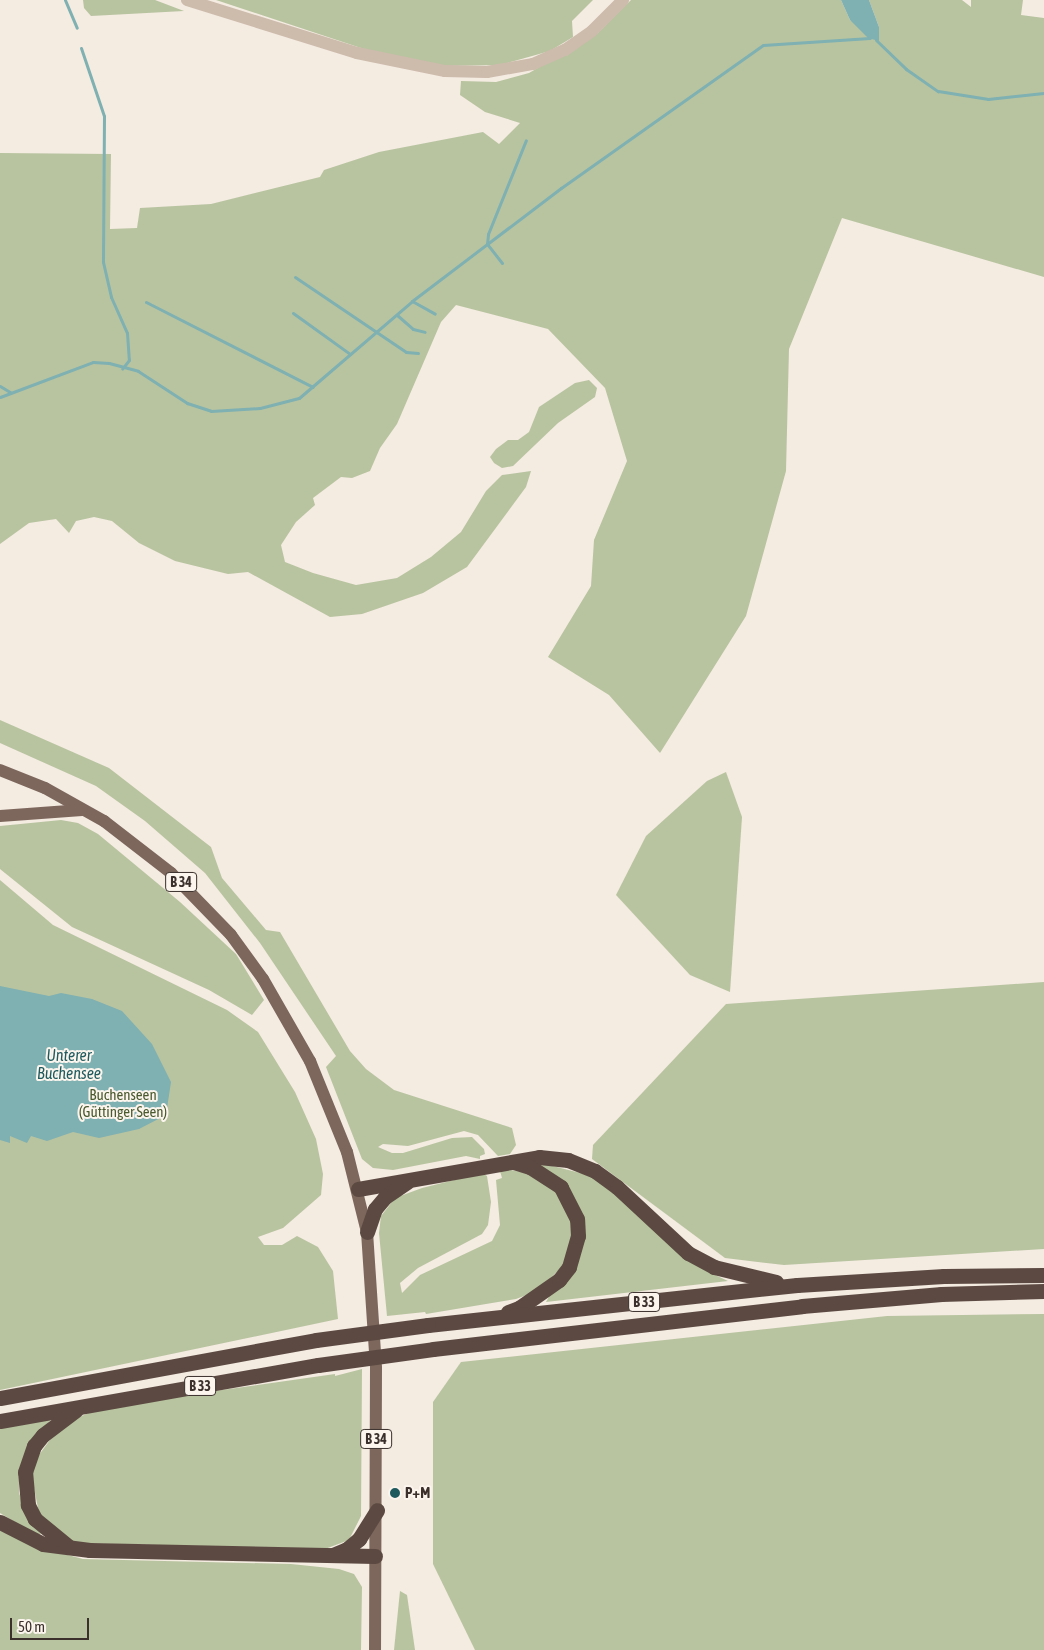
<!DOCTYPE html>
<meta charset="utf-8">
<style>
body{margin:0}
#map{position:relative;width:1044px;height:1650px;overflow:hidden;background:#f4ebe1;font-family:"Asap Condensed",sans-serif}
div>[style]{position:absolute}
.green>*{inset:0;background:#b8c4a0}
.water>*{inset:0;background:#7fb0b2}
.stream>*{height:3px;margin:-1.5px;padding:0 1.5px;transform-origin:1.5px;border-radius:1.5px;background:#7fb0b2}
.minor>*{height:12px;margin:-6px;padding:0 6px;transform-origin:6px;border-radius:6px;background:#cdbbac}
.major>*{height:12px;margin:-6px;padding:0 6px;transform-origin:6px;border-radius:6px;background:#7d675c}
.highway>*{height:15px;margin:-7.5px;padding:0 7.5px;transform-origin:7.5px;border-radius:7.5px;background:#5c4a42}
.highway-bridge>*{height:15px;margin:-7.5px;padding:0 7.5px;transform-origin:7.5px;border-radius:7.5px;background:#5c4a42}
.dots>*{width:14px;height:14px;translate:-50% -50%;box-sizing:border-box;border:2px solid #fbf5ee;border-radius:50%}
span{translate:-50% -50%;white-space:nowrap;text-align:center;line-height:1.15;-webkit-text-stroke:4px #fbf5ee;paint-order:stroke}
.shield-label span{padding:1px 4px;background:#fbf5ee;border:1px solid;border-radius:4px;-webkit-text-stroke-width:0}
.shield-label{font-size:14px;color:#3b302b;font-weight:700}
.park-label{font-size:15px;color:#4a5a2e}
.poi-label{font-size:15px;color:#3b302b;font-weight:700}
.left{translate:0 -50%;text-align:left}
.water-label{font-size:16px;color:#1f5a5e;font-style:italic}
.scale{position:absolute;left:10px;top:1618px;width:79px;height:22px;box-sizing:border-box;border:2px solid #3b302b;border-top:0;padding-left:6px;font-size:15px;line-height:18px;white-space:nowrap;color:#3b302b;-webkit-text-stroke:4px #fbf5ee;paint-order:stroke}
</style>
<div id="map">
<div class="green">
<i style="clip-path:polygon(83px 0,155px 0,184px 11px,91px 16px,84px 8px)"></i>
<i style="clip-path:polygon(216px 0,593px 0,572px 21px,573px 37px,550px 51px,500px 65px,446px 66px,367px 50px)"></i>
<i style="clip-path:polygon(631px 0,841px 0,850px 20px,879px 40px,879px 27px,869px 0,962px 0,971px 7px,971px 0,1023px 0,1021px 15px,1044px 18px,1044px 277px,842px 218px,789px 349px,786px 471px,746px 616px,660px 753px,609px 695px,548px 657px,591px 586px,594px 540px,627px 461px,605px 388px,548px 329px,456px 305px,441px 322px,397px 424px,380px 448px,370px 471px,352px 478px,341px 477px,313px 498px,315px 505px,296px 522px,281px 545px,285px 562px,313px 573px,356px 585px,397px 578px,431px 557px,461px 532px,486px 491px,502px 475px,531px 471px,526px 487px,467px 567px,423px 593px,362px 614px,330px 617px,248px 572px,228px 574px,175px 561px,139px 543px,112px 521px,94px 517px,76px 521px,69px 533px,56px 519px,29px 523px,0 544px,0 153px,111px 154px,110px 229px,137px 228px,140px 208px,211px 204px,320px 177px,324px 170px,379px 152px,483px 132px,499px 144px,520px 123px,485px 112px,460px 95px,461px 81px,496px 82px,529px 73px,597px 34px)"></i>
<i style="clip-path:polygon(589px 380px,597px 388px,595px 397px,558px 423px,513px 466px,502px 468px,494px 463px,490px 457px,496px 449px,508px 440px,518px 440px,529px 432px,539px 407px,575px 383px)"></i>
<i style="clip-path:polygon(0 720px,109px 768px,211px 847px,222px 878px,266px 930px,280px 932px,350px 1051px,366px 1069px,394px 1090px,512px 1128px,516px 1145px,510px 1154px,498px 1156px,478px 1135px,464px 1131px,408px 1146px,383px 1144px,378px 1147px,392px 1153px,403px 1153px,452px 1138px,472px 1137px,484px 1149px,485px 1154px,480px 1156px,480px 1159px,466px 1156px,393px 1170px,373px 1168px,362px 1159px,326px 1067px,336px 1056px,260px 943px,205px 873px,145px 821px,96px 786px,0 743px)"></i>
<i style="clip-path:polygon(726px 772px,742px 817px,730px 992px,690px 975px,616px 895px,646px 836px,707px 781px)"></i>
<i style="clip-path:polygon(61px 820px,78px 823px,98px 834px,180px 902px,236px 954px,264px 1000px,252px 1015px,209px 990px,72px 927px,0 869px,0 826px)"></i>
<i style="clip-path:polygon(0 880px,53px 925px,227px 1010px,258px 1032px,295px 1092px,316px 1139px,323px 1174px,321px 1195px,283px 1228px,258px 1237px,264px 1245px,282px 1245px,297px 1236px,318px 1247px,333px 1271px,338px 1319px,0 1390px)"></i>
<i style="clip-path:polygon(1044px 982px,1044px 1249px,784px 1265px,725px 1258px,592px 1159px,593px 1145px,726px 1004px)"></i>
<i style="clip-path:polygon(537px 1162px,592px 1176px,713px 1274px,728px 1281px,546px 1302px,583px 1236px)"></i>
<i style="clip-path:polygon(511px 1170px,526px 1173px,555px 1191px,571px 1220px,573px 1236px,565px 1264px,537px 1291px,516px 1299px,426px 1314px,425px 1312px,387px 1316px,379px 1233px,381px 1216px,395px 1198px,422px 1188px,482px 1173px,487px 1176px,491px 1202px,488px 1225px,482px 1234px,418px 1268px,400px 1283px,402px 1293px,420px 1275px,492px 1241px,500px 1225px,496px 1180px,502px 1178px,500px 1171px)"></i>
<i style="clip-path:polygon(1044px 1314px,1044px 1650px,475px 1650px,433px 1564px,433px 1402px,461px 1362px,887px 1316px)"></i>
<i style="clip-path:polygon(362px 1369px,361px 1516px,349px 1540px,325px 1549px,74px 1543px,43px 1520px,38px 1508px,32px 1478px,33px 1463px,61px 1425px,91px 1412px,151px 1400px,335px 1374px,335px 1376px)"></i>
<i style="clip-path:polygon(53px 1417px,28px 1446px,19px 1470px,19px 1493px,26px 1513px,41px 1534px,35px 1534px,0 1513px,0 1428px)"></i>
<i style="clip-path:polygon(0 1529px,30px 1545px,83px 1559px,291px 1564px,339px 1569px,354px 1574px,362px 1587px,361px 1650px,0 1650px)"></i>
<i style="clip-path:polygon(400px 1591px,407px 1595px,415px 1650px,394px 1650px)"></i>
</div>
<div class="water">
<i style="clip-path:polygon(841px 0,869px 0,879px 27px,879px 41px,868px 38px,850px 20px)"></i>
<i style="clip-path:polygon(0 986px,49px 996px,61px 993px,92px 999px,122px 1011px,152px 1044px,171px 1082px,166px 1115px,139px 1129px,99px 1138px,73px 1132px,47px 1141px,31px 1136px,27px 1143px,10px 1136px,10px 1143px,0 1140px)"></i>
</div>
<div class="stream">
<i style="left:65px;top:0;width:30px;rotate:67deg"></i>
<i style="left:876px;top:40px;width:42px;rotate:44deg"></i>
<i style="left:906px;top:69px;width:39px;rotate:35deg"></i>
<i style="left:938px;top:91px;width:51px;rotate:9.1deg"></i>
<i style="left:988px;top:99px;width:56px;rotate:-6.1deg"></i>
<i style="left:81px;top:48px;width:72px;rotate:71.3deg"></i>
<i style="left:104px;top:116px;width:146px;rotate:90.4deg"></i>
<i style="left:103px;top:262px;width:36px;rotate:77deg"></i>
<i style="left:111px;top:297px;width:39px;rotate:66deg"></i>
<i style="left:127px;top:333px;width:27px;rotate:86deg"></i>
<i style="left:129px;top:360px;width:11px;rotate:128deg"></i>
<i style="left:502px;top:263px;width:24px;rotate:-128deg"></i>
<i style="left:487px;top:244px;width:10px;rotate:-84deg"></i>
<i style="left:488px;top:234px;width:101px;rotate:-68deg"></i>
<i style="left:295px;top:277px;width:134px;rotate:34deg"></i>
<i style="left:406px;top:352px;width:12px;rotate:5deg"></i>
<i style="left:412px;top:301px;width:26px;rotate:29deg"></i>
<i style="left:146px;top:302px;width:187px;rotate:27deg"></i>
<i style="left:293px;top:313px;width:70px;rotate:35.7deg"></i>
<i style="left:397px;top:315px;width:21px;rotate:41deg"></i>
<i style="left:413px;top:329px;width:12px;rotate:14deg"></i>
<i style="left:0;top:386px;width:12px;rotate:31deg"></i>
<i style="left:0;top:397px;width:99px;rotate:-20.6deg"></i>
<i style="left:93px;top:362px;width:16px;rotate:4deg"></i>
<i style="left:109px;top:363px;width:30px;rotate:15deg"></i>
<i style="left:138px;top:371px;width:59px;rotate:33.1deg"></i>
<i style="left:187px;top:403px;width:25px;rotate:18deg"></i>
<i style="left:211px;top:411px;width:49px;rotate:-3.5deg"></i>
<i style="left:260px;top:408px;width:40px;rotate:-14.4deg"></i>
<i style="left:299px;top:398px;width:149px;rotate:-40.6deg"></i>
<i style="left:412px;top:301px;width:187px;rotate:-37.2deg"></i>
<i style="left:561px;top:188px;width:247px;rotate:-35.3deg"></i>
<i style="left:763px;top:45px;width:107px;rotate:-3.7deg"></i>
</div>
<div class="minor">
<i style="left:187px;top:0;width:178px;rotate:17.3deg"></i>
<i style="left:357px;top:53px;width:90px;rotate:11.6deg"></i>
<i style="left:445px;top:71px;width:42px;rotate:1.4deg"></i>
<i style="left:487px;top:72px;width:47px;rotate:-9.9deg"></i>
<i style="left:533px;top:64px;width:35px;rotate:-24deg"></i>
<i style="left:565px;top:50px;width:33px;rotate:-35deg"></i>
<i style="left:592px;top:31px;width:44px;rotate:-45deg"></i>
</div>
<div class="major">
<i style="left:0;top:770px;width:48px;rotate:21.8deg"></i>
<i style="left:45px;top:788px;width:68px;rotate:29.2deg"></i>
<i style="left:104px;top:821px;width:85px;rotate:37.8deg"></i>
<i style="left:171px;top:873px;width:86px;rotate:45.9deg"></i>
<i style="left:231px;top:935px;width:54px;rotate:54deg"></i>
<i style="left:263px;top:979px;width:95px;rotate:60.2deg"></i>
<i style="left:310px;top:1061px;width:98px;rotate:67.9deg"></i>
<i style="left:347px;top:1152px;width:82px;rotate:76deg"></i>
<i style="left:367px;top:1232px;width:136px;rotate:86.2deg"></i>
<i style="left:376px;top:1368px;width:282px;rotate:90.2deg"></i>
<i style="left:0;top:816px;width:82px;rotate:-4.2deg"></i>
</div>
<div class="highway">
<i style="left:358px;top:1189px;width:184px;rotate:-10deg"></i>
<i style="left:539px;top:1157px;width:29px;rotate:6deg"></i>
<i style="left:568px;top:1160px;width:29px;rotate:22deg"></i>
<i style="left:595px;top:1171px;width:27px;rotate:36deg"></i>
<i style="left:617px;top:1187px;width:97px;rotate:42.9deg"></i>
<i style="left:688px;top:1253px;width:30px;rotate:28deg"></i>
<i style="left:714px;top:1267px;width:64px;rotate:13.6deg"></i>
<i style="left:367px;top:1232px;width:24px;rotate:-71deg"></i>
<i style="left:375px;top:1209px;width:16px;rotate:-50deg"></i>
<i style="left:385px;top:1197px;width:27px;rotate:-34deg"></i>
<i style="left:508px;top:1312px;width:12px;rotate:-20deg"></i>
<i style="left:519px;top:1308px;width:49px;rotate:-35deg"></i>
<i style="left:559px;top:1280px;width:16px;rotate:-52deg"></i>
<i style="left:569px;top:1267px;width:32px;rotate:-74deg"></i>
<i style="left:578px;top:1236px;width:17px;rotate:-93deg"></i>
<i style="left:577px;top:1219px;width:36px;rotate:-117deg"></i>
<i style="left:561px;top:1187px;width:37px;rotate:-147deg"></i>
<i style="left:530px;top:1167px;width:17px;rotate:-163deg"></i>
<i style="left:428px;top:1325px;width:371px;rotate:-6.2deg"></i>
<i style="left:797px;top:1285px;width:147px;rotate:-3.5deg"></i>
<i style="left:944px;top:1276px;width:100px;rotate:-0.6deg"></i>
<i style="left:433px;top:1349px;width:371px;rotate:-6.6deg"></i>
<i style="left:802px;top:1306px;width:140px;rotate:-4.9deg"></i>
<i style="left:941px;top:1294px;width:103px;rotate:-1.7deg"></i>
<i style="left:0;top:1398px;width:321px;rotate:-10.4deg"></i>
<i style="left:0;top:1421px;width:323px;rotate:-10deg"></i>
<i style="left:0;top:1522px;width:48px;rotate:27.1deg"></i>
<i style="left:43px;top:1544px;width:47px;rotate:7.3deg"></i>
<i style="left:90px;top:1550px;width:285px;rotate:1.2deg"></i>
<i style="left:68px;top:1546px;width:43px;rotate:-140.7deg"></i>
<i style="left:35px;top:1519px;width:16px;rotate:-117deg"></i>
<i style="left:28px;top:1505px;width:33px;rotate:-95deg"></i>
<i style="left:25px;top:1472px;width:28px;rotate:-71deg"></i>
<i style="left:34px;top:1446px;width:14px;rotate:-51deg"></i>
<i style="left:43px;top:1435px;width:41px;rotate:-37.1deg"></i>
<i style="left:333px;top:1555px;width:15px;rotate:-23deg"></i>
<i style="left:347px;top:1549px;width:16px;rotate:-40deg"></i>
<i style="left:359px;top:1539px;width:34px;rotate:-58deg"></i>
</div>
<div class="highway-bridge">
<i style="left:316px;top:1340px;width:113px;rotate:-7.6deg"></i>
<i style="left:318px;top:1365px;width:116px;rotate:-7.9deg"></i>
</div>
<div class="dots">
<i style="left:395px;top:1493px;background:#1f5a5e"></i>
</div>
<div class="shield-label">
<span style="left:181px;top:882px">B 34</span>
<span style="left:644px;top:1302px">B 33</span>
<span style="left:200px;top:1386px">B 33</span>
<span style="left:376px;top:1439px">B 34</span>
</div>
<div class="park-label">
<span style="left:123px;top:1103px">Buchenseen<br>(Güttinger Seen)</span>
</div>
<div class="poi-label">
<span class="left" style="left:405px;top:1493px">P+M</span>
</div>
<div class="water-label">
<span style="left:69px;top:1064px">Unterer<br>Buchensee</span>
</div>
<div class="scale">50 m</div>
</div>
